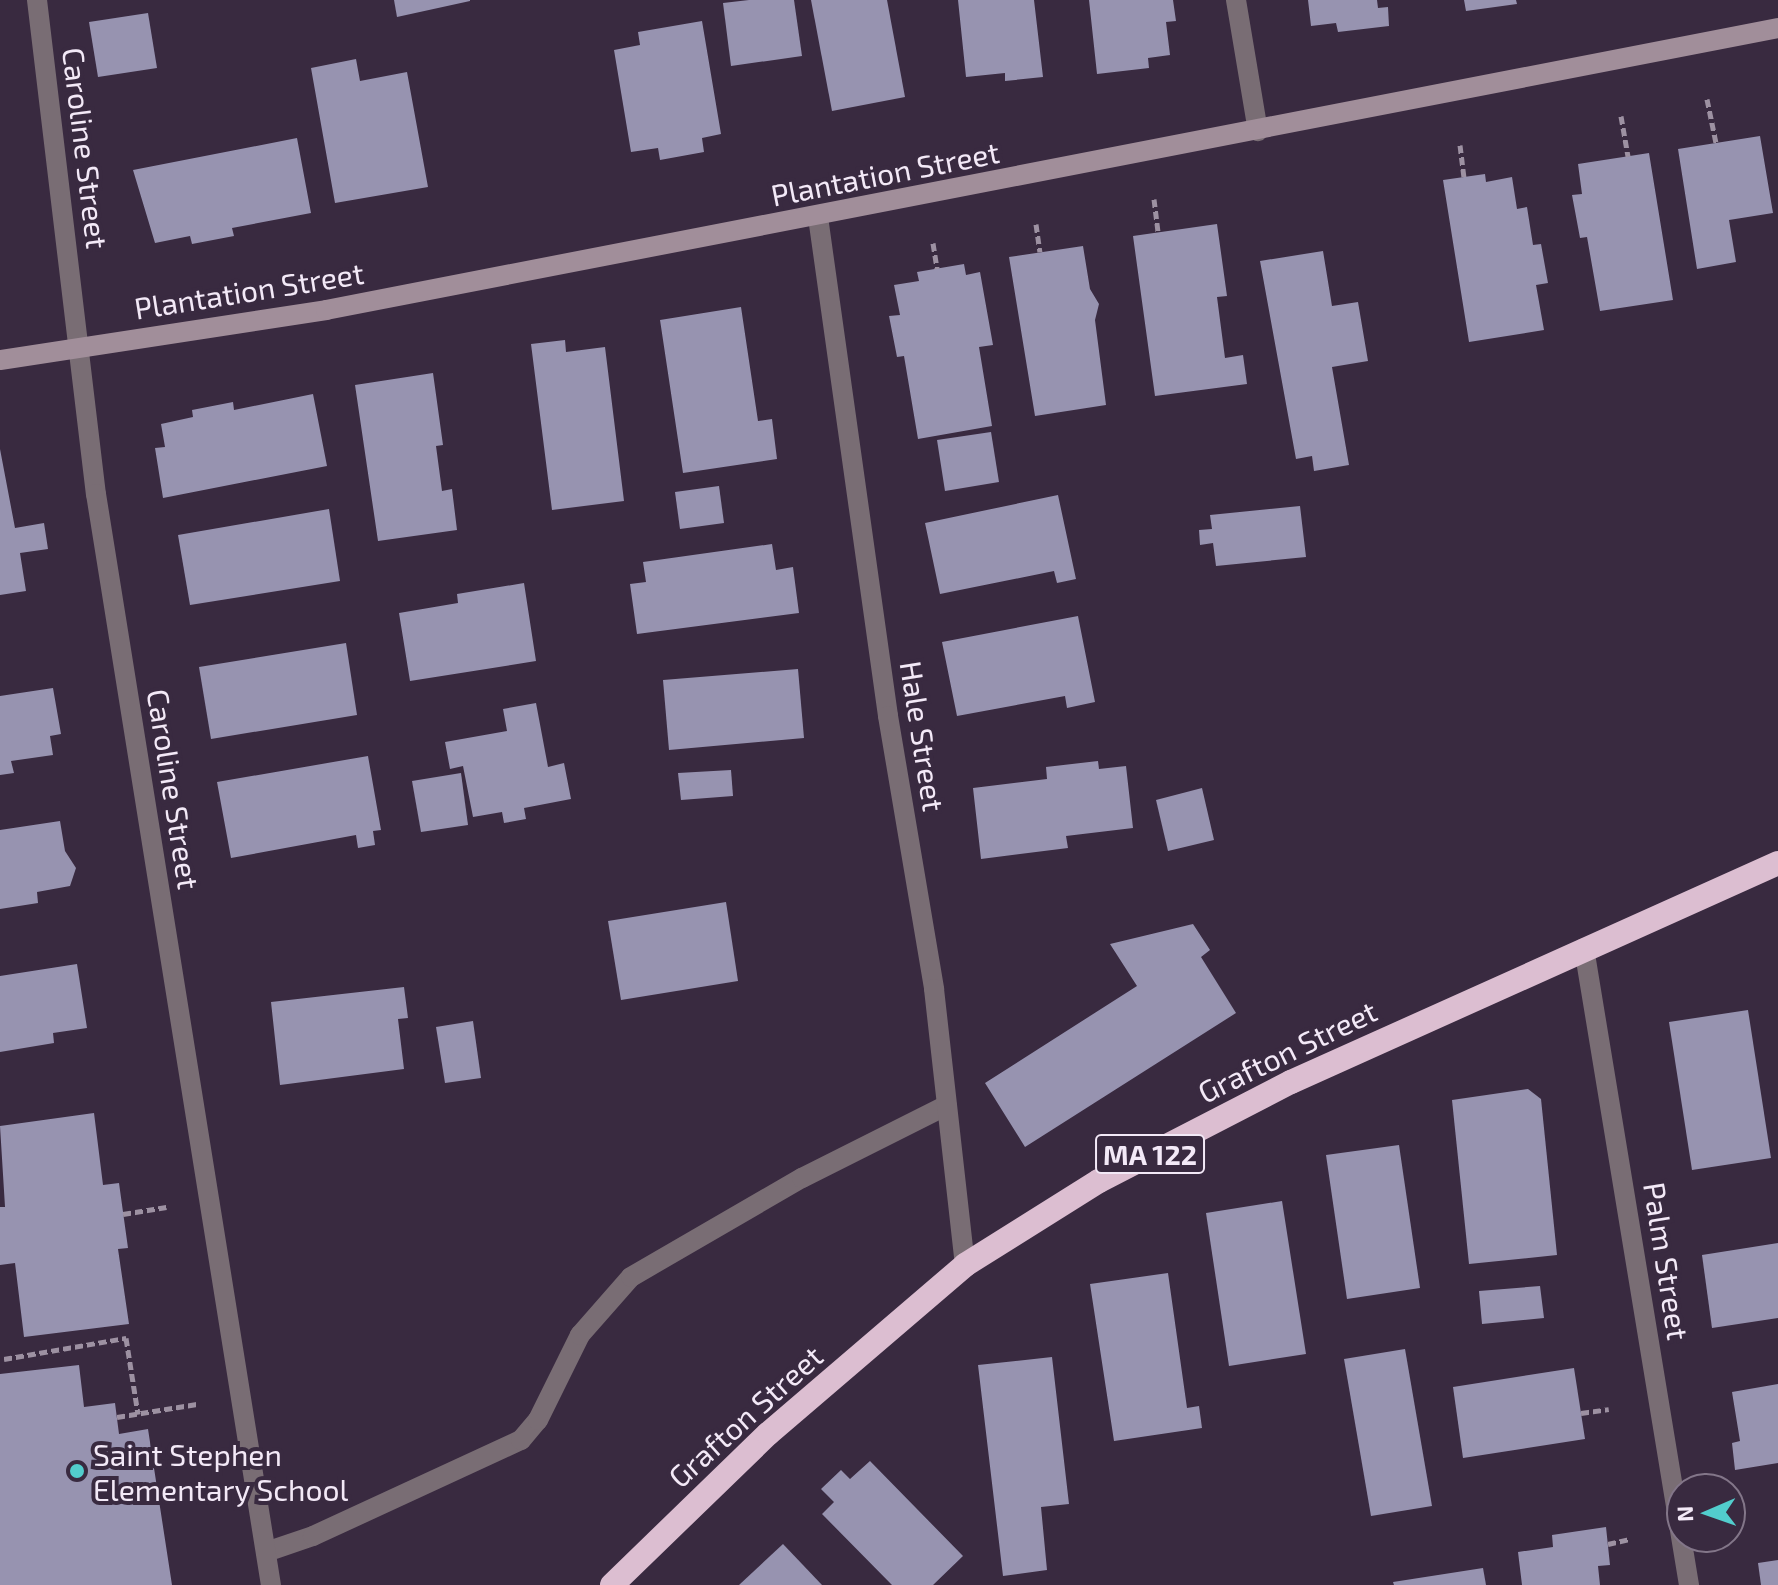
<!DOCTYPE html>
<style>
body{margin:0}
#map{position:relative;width:1778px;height:1585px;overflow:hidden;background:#392a40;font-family:"Exo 2",sans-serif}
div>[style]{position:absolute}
.building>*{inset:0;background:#9793b0}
.path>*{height:5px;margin-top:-2.5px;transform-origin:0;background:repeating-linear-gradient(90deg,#9d91a2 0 8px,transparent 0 12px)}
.lane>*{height:20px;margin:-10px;padding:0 10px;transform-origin:10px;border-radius:10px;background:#796d74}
.street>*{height:20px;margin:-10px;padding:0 10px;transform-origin:10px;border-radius:10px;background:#796d74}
.secondary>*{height:20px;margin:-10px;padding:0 10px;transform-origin:10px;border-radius:10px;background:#a18e9a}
.highway>*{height:24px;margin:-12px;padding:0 12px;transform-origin:12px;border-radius:12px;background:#dcbed1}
.dots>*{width:22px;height:22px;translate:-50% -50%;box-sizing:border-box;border:4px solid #392a40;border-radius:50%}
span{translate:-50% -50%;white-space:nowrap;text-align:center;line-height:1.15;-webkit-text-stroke:8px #392a40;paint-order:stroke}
.shield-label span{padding:2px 6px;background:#392a40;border:2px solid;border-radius:6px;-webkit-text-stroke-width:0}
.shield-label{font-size:28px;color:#f3e9f7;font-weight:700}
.street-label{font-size:30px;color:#f3e9f7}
.poi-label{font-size:30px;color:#f3e9f7}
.left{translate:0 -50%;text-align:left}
.north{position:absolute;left:1666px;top:1473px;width:80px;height:80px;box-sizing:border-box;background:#392a40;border:2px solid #837689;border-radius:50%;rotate:268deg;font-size:22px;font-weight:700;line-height:32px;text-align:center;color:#f3e9f7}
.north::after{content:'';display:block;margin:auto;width:28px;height:36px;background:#52cdcd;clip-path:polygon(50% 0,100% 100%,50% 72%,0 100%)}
</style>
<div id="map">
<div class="building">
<i style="clip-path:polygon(394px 0,470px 0,470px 1px,397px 17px)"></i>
<i style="clip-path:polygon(749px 0,794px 0,802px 56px,731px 66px,723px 3px)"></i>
<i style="clip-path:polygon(811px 0,887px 0,905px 97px,832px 111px)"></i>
<i style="clip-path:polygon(958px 0,1034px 0,1043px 77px,1005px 81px,1005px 73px,966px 77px)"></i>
<i style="clip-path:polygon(1089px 0,1173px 0,1176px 21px,1166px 22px,1170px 55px,1148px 58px,1149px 68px,1097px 74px)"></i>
<i style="clip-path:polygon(1308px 0,1377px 0,1378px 8px,1388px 7px,1389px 26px,1338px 32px,1336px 23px,1311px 26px)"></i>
<i style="clip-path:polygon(1464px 0,1516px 0,1517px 4px,1466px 11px)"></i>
<i style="clip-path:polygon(148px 13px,157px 68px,98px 77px,89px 22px)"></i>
<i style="clip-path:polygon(702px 21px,721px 134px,702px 138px,704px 152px,660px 160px,658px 148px,631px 152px,614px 50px,640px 45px,638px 32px)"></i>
<i style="clip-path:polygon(356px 59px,360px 81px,407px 72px,428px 187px,335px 203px,311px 68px)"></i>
<i style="clip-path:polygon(1760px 136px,1773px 213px,1729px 220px,1736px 262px,1697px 269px,1678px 149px)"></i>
<i style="clip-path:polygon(297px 138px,311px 213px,232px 228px,234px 236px,192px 244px,190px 236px,155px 243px,133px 170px)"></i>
<i style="clip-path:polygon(1649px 153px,1673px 300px,1600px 311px,1587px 237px,1580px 238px,1572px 195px,1582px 194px,1578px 164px)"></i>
<i style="clip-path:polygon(1485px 174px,1486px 182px,1512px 177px,1517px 209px,1527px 207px,1533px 245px,1541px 244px,1548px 283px,1536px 285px,1544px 330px,1469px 342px,1443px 180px)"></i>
<i style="clip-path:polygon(1217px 224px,1227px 296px,1217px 297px,1225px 358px,1243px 355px,1247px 384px,1155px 396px,1133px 236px)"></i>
<i style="clip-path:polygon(1083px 246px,1090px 289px,1099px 304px,1095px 320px,1106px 405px,1035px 416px,1009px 257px)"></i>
<i style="clip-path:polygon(1323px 251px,1332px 306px,1358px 302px,1368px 361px,1332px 367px,1349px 465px,1314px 471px,1312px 456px,1296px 459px,1260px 261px)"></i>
<i style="clip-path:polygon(964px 264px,966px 275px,980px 272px,993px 345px,979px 347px,992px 426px,918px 439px,904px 356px,897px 357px,889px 316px,900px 315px,894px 285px,919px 281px,917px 272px)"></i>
<i style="clip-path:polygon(741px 307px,758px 421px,772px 419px,777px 459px,683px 473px,660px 320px)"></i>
<i style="clip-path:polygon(565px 340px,566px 352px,605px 347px,624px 501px,552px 510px,531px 344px)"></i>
<i style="clip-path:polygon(433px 373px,443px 445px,436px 446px,442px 491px,452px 489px,457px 530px,378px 541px,355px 385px)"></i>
<i style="clip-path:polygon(313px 394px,327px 466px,163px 498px,155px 448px,165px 447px,161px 424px,193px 417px,192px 410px,233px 402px,234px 410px)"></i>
<i style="clip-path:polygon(991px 432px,999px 482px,945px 491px,937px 440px)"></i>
<i style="clip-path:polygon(0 449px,15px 528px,44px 523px,48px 549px,20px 553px,26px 591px,0 595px)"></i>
<i style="clip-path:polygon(719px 486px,724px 523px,680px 529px,675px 492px)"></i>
<i style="clip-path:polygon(1058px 495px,1076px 579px,1057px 583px,1054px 571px,940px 594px,925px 523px)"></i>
<i style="clip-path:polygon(1300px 506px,1306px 557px,1216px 566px,1213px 543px,1200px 545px,1199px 530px,1212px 529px,1210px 515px)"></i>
<i style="clip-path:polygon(329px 509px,340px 581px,190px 605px,178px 535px)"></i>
<i style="clip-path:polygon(772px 544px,776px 570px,793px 567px,799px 613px,637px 634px,630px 584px,646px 582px,643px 562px)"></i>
<i style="clip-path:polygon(524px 583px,536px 661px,410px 681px,399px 613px,458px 603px,457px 594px)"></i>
<i style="clip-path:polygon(1078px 616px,1095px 702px,1067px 708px,1065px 696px,957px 716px,942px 642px)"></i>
<i style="clip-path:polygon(346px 643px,357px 715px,211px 739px,199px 667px)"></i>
<i style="clip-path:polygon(798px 669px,804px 738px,669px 750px,663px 680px)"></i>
<i style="clip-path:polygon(53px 688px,61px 734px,50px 736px,53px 755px,11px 761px,14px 773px,0 775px,0 696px)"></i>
<i style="clip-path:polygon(536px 703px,548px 767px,564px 763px,571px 799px,524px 808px,526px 819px,504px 823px,502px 812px,473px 817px,463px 766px,450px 769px,445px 742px,507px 731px,503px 709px)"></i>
<i style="clip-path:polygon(368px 756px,381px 830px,373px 831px,375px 845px,358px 848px,356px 835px,231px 858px,217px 782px)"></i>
<i style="clip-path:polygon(1098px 761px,1099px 769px,1126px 766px,1133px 828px,1066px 836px,1068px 848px,981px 859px,973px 788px,1047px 779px,1046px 767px)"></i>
<i style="clip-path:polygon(731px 770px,733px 796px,681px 800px,678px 773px)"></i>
<i style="clip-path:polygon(461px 773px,468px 825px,421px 832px,412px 781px)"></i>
<i style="clip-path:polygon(1202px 788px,1214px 840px,1168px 851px,1156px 800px)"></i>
<i style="clip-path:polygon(60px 821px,65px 851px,76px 868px,70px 886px,37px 892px,38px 903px,0 909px,0 830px)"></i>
<i style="clip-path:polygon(726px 902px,738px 981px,621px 1000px,608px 921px)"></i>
<i style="clip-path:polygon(1193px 924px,1210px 950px,1201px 957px,1236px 1013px,1025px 1147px,985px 1083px,1137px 986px,1110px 944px)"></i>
<i style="clip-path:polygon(77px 964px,87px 1028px,53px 1033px,54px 1043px,0 1052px,0 976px)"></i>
<i style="clip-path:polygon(404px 987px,408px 1018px,398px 1019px,404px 1069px,280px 1085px,271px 1002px)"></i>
<i style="clip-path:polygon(1748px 1010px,1771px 1158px,1692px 1170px,1669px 1022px)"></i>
<i style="clip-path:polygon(473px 1021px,481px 1078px,445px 1083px,436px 1027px)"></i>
<i style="clip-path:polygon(1528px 1089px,1541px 1099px,1557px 1255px,1469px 1264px,1452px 1100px)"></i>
<i style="clip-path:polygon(94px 1113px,103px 1185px,119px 1183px,128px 1248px,118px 1249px,129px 1324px,24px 1337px,15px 1263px,0 1265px,0 1207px,5px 1207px,0 1126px)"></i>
<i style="clip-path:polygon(1399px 1145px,1420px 1288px,1347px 1299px,1326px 1155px)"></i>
<i style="clip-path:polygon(1282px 1201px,1306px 1354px,1229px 1366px,1206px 1213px)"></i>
<i style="clip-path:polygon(1778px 1243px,1778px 1318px,1712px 1328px,1702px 1255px)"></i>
<i style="clip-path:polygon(1168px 1273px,1187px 1408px,1199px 1406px,1202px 1428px,1114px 1441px,1090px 1284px)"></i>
<i style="clip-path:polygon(1540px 1286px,1544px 1318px,1482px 1324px,1479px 1291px)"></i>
<i style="clip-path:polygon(1405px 1349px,1432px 1506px,1371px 1516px,1344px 1359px)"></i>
<i style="clip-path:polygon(1052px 1357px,1069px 1504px,1041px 1507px,1047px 1570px,1003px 1576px,978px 1365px)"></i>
<i style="clip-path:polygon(79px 1365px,84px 1407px,115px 1403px,119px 1434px,148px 1429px,172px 1585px,0 1585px,0 1374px)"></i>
<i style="clip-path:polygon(1574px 1368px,1585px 1439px,1463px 1458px,1453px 1387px)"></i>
<i style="clip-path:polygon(1778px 1384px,1778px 1463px,1735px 1470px,1732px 1443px,1740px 1441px,1732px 1392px)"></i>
<i style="clip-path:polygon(870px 1461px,963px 1556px,933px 1585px,892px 1585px,822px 1514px,834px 1502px,821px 1489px,841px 1470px,850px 1479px)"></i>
<i style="clip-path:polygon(1606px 1527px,1610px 1565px,1598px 1566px,1600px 1585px,1522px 1585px,1518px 1552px,1553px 1547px,1552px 1535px)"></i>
<i style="clip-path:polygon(783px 1544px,822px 1585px,739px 1585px)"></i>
<i style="clip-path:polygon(1778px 1560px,1778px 1585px,1761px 1585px,1758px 1563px)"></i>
<i style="clip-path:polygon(1483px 1568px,1486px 1585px,1394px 1585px,1393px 1582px)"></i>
</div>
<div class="path">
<i style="left:1707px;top:99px;width:45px;rotate:78.4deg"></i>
<i style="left:1621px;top:116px;width:41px;rotate:80.1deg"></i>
<i style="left:1460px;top:145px;width:32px;rotate:83deg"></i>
<i style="left:1154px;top:199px;width:33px;rotate:83deg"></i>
<i style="left:1036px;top:224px;width:28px;rotate:82deg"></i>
<i style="left:933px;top:243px;width:26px;rotate:81deg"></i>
<i style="left:123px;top:1214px;width:44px;rotate:-9.2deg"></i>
<i style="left:4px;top:1359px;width:124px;rotate:-9.8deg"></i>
<i style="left:126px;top:1338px;width:77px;rotate:81deg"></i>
<i style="left:1581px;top:1413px;width:28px;rotate:-8deg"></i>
<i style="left:117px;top:1417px;width:81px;rotate:-9.2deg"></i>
<i style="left:1608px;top:1544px;width:23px;rotate:-13deg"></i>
</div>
<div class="lane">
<i style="left:266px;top:1552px;width:50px;rotate:-18.8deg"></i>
<i style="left:313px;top:1536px;width:229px;rotate:-24.8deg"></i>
<i style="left:521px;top:1440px;width:26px;rotate:-50deg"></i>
<i style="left:538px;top:1420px;width:95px;rotate:-63.7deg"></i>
<i style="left:580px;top:1335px;width:77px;rotate:-48.7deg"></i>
<i style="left:631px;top:1277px;width:198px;rotate:-30.1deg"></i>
<i style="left:802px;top:1178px;width:162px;rotate:-26.7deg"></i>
</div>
<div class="street">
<i style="left:37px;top:0;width:498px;rotate:83.2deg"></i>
<i style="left:96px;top:494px;width:1105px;rotate:80.89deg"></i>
<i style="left:1236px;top:0;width:133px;rotate:80.5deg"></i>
<i style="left:818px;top:217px;width:504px;rotate:82.01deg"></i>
<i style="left:888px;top:716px;width:277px;rotate:80.4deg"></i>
<i style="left:934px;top:989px;width:278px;rotate:83.6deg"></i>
<i style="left:1584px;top:948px;width:646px;rotate:80.64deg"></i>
</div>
<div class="secondary">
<i style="left:0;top:360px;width:330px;rotate:-8.7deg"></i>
<i style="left:326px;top:310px;width:1479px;rotate:-10.99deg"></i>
</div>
<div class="highway">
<i style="left:612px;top:1585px;width:217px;rotate:-44.1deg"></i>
<i style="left:768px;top:1434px;width:260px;rotate:-40.6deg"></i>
<i style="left:965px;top:1265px;width:158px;rotate:-32.1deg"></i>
<i style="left:1099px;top:1181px;width:216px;rotate:-27.3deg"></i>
<i style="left:1291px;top:1082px;width:534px;rotate:-24.21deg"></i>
</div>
<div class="dots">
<i style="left:77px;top:1471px;background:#52cdcd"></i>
</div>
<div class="shield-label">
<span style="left:1150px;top:1154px">MA 122</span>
</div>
<div class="street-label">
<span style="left:86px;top:148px;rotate:83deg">Caroline Street</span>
<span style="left:885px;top:173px;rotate:-11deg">Plantation Street</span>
<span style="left:249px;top:290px;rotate:-9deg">Plantation Street</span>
<span style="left:923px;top:736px;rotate:81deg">Hale Street</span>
<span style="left:174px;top:789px;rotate:81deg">Caroline Street</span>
<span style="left:1287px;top:1051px;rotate:-26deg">Grafton Street</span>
<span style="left:1667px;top:1261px;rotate:81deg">Palm Street</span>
<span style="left:745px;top:1416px;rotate:-42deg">Grafton Street</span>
</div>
<div class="poi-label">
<span class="left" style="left:93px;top:1471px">Saint Stephen<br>Elementary School</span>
</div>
<div class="north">N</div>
</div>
